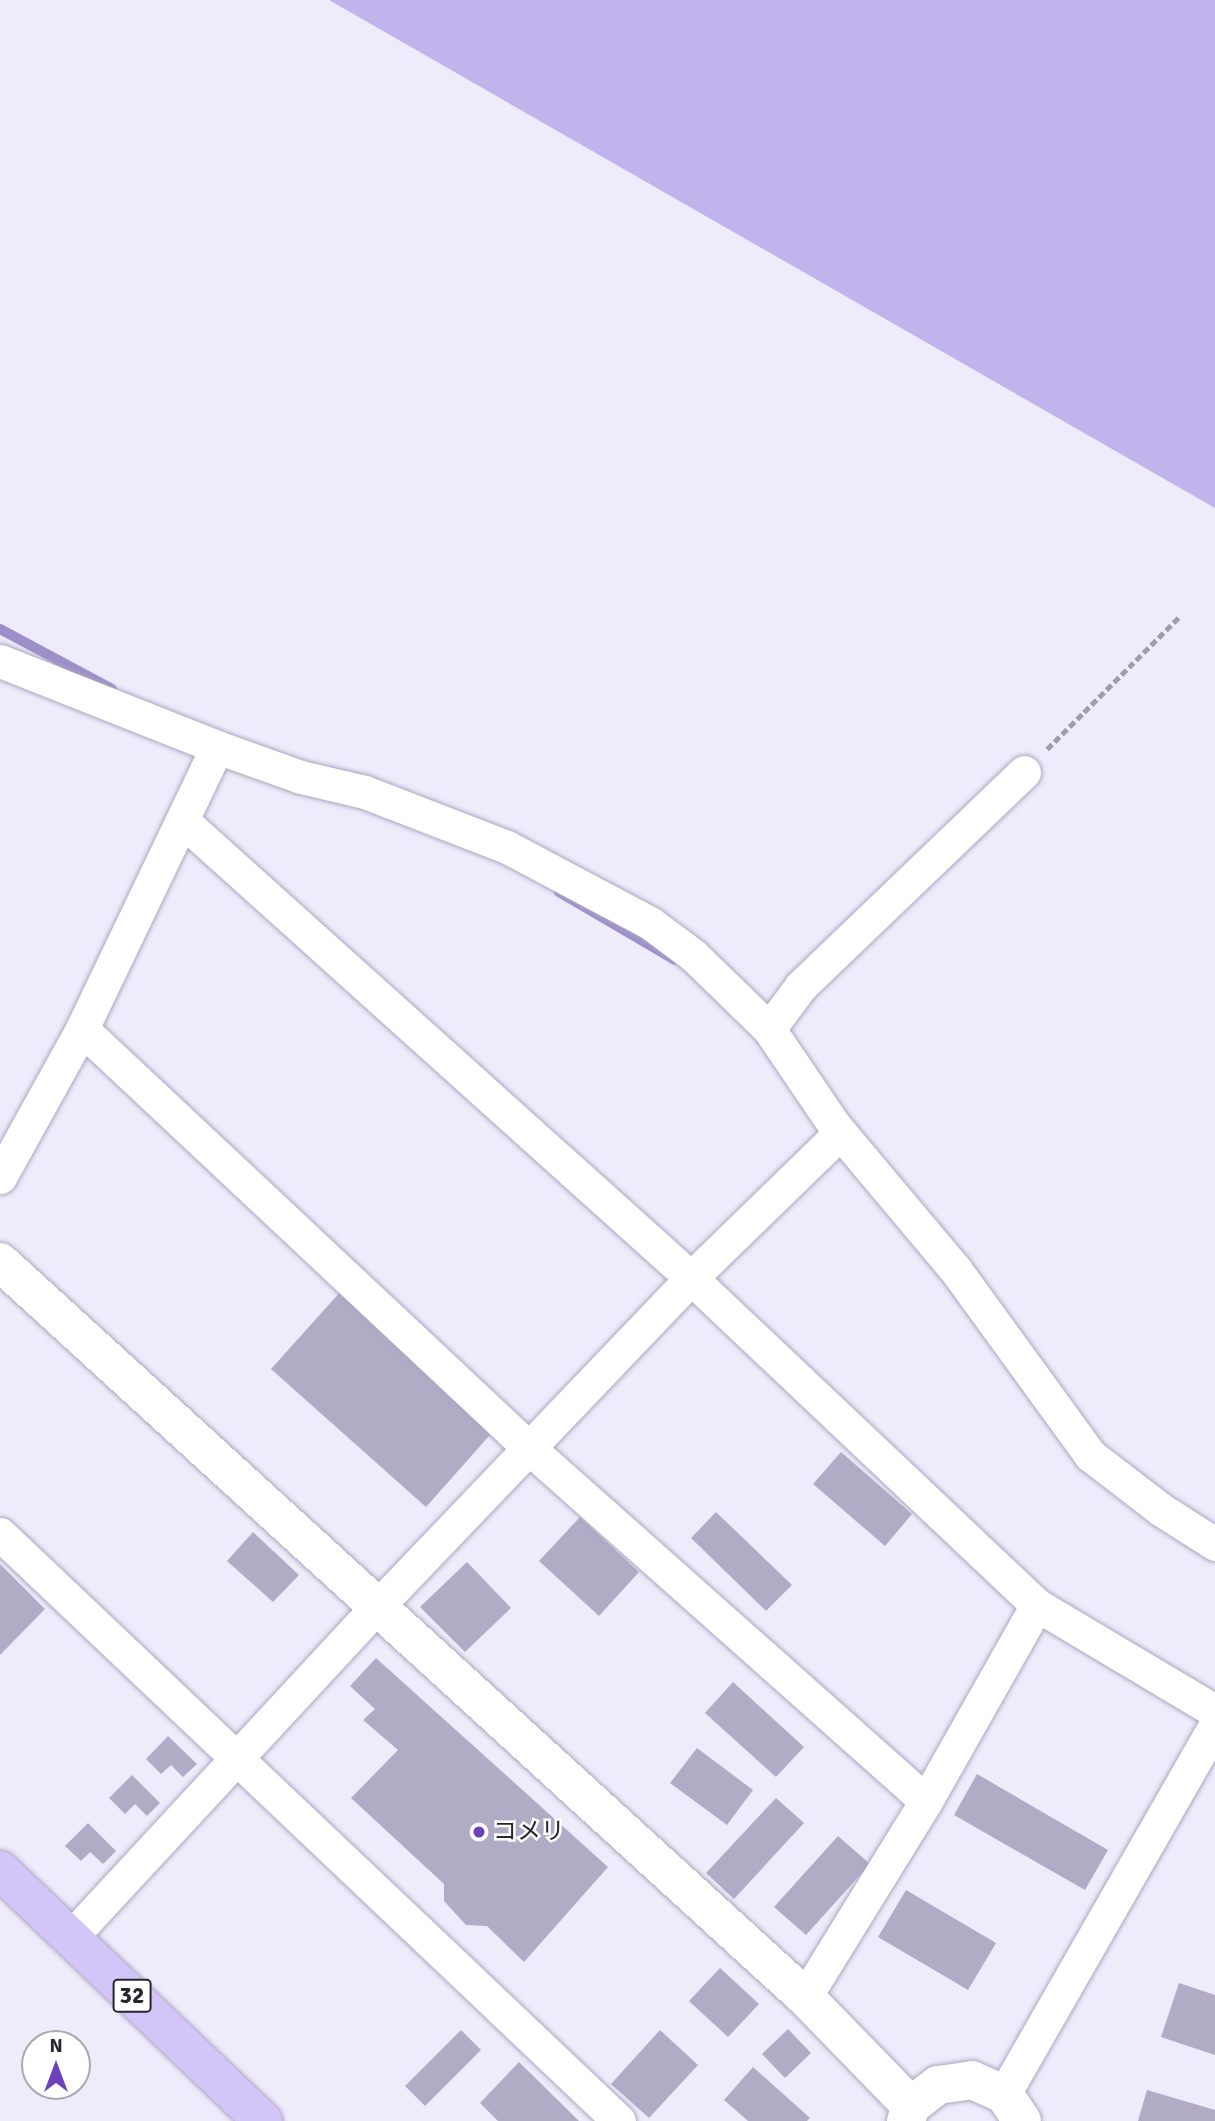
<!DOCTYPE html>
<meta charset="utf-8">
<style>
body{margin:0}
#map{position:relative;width:1215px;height:2121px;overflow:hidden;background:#eeebfb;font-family:Signika,"Noto Sans JP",sans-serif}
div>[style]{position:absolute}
.green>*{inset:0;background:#c1b3eb}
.stream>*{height:10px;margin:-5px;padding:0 5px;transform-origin:5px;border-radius:5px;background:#9d8fc9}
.building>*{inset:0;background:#b1abc5}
.path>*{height:4.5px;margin-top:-2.25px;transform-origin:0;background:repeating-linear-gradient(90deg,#a09dab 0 7px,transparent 0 10.5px)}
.roads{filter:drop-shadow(0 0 2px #aca6c0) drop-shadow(0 0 2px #aca6c0)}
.minor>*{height:33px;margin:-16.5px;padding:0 16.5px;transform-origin:16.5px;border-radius:16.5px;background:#fff}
.tertiary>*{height:38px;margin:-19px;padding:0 19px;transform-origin:19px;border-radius:19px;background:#fff}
.primary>*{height:38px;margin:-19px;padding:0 19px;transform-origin:19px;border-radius:19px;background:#d3c5f8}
.dots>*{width:19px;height:19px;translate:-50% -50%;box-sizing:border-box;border:4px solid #fff;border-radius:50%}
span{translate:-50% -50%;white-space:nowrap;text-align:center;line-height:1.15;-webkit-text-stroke:5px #fff;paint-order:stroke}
.shield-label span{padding:2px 5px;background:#fff;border:2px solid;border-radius:5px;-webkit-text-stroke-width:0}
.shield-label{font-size:23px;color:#27252f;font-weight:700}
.poi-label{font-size:24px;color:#27252f}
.left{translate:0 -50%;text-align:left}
.north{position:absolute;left:21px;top:2030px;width:70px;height:70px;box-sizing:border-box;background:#fff;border:2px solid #a9a8ac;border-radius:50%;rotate:0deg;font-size:19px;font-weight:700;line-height:28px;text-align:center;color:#27252f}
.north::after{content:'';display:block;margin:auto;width:24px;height:32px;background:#6c41b9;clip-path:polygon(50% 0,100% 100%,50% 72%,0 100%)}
</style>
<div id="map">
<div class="green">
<i style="clip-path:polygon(329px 0,1215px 0,1215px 508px)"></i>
</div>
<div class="stream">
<i style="left:0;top:629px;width:127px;rotate:28.2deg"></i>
<i style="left:559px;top:892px;width:134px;rotate:30.4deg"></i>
</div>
<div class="building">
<i style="clip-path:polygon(342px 1290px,497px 1427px,426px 1507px,271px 1369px)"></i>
<i style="clip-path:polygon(841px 1452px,912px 1514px,885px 1546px,813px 1484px)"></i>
<i style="clip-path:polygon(716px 1512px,792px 1585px,766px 1611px,691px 1538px)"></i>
<i style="clip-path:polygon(580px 1517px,639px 1572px,599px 1616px,539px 1561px)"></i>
<i style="clip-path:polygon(253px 1532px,299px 1575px,273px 1602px,227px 1561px)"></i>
<i style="clip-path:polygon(467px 1562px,511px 1608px,465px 1652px,420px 1607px)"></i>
<i style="clip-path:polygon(0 1564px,45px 1609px,0 1655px)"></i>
<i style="clip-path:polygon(376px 1658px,608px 1867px,524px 1962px,487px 1926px,466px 1925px,444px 1901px,444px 1884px,351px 1798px,398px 1750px,363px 1720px,375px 1709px,350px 1686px)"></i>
<i style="clip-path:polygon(733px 1682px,804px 1747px,776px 1777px,705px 1713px)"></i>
<i style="clip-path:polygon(168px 1736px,197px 1764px,183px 1777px,171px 1765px,161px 1774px,146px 1759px)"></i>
<i style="clip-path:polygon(697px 1748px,753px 1790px,727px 1825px,670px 1783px)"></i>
<i style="clip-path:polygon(977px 1774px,1108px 1850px,1085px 1890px,954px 1815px)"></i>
<i style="clip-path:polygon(132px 1775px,160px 1803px,147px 1816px,135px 1804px,125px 1814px,109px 1798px)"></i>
<i style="clip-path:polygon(776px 1798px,804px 1823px,734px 1899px,706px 1873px)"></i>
<i style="clip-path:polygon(88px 1823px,116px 1851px,103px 1864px,90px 1852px,81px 1861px,65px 1846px)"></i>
<i style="clip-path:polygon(838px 1836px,870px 1864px,806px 1935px,774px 1907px)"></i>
<i style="clip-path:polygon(906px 1890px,996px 1943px,968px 1990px,878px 1937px)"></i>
<i style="clip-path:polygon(720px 1968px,759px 2004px,728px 2037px,689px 2001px)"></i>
<i style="clip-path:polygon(1179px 1983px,1215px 1995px,1215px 2055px,1161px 2037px)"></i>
<i style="clip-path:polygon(788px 2029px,811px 2053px,785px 2078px,762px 2054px)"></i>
<i style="clip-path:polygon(461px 2030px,481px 2050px,425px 2106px,405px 2086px)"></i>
<i style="clip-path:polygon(660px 2030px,698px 2065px,649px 2118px,611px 2084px)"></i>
<i style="clip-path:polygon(519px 2062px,579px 2121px,498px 2121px,480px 2103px)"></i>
<i style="clip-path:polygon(753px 2067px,810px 2118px,807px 2121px,748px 2121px,724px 2100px)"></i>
<i style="clip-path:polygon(1147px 2090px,1215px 2110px,1215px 2121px,1138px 2121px)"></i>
</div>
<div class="path">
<i style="left:1047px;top:749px;width:187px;rotate:-45deg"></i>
</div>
<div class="roads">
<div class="minor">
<i style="left:0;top:661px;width:233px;rotate:21.6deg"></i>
<i style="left:217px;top:747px;width:89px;rotate:19.7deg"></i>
<i style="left:301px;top:777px;width:66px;rotate:13.2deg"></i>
<i style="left:365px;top:792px;width:152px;rotate:21.2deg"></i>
<i style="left:507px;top:847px;width:162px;rotate:28deg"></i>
<i style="left:650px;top:923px;width:54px;rotate:36.7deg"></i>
<i style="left:693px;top:955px;width:106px;rotate:44.2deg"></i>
<i style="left:769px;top:1029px;width:116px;rotate:55.9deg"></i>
<i style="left:834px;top:1125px;width:188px;rotate:50deg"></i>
<i style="left:955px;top:1269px;width:230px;rotate:54deg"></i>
<i style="left:1090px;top:1455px;width:88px;rotate:37.6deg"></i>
<i style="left:1160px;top:1509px;width:65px;rotate:32.5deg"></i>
<i style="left:217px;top:747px;width:313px;rotate:115.6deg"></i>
<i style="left:82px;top:1029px;width:613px;rotate:43.15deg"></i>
<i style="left:529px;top:1448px;width:531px;rotate:41.64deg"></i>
<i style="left:184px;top:822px;width:682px;rotate:41.97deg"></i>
<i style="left:691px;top:1278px;width:476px;rotate:43.4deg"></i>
<i style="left:1037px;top:1605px;width:207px;rotate:30.8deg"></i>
<i style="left:769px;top:1029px;width:54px;rotate:-53.3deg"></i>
<i style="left:801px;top:986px;width:309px;rotate:-43.8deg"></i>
<i style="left:0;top:1177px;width:169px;rotate:-61deg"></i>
<i style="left:0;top:1534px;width:853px;rotate:43.48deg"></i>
<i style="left:71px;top:1937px;width:449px;rotate:-47.2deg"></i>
<i style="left:376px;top:1608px;width:456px;rotate:-46.3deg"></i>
<i style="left:691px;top:1278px;width:208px;rotate:-44.2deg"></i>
<i style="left:805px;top:1997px;width:230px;rotate:-58.3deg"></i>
<i style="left:926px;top:1801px;width:225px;rotate:-60.5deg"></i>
<i style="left:1004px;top:2094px;width:424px;rotate:-60.2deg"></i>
</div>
<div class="tertiary">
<i style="left:0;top:1262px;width:1090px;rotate:42.4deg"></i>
<i style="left:805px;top:1997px;width:152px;rotate:45.8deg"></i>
<i style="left:906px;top:2121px;width:16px;rotate:-72deg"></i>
<i style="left:911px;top:2106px;width:34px;rotate:-38deg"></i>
<i style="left:938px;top:2085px;width:34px;rotate:-8deg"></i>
<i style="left:972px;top:2080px;width:35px;rotate:24deg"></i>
<i style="left:1004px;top:2094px;width:32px;rotate:56deg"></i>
</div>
<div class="primary">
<i style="left:0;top:1870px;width:364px;rotate:43.7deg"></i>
</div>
</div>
<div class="dots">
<i style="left:479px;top:1832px;background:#6c41b9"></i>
</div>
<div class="shield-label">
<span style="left:132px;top:1996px">32</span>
</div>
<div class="poi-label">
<span class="left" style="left:493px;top:1832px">コメリ</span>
</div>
<div class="north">N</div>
</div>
